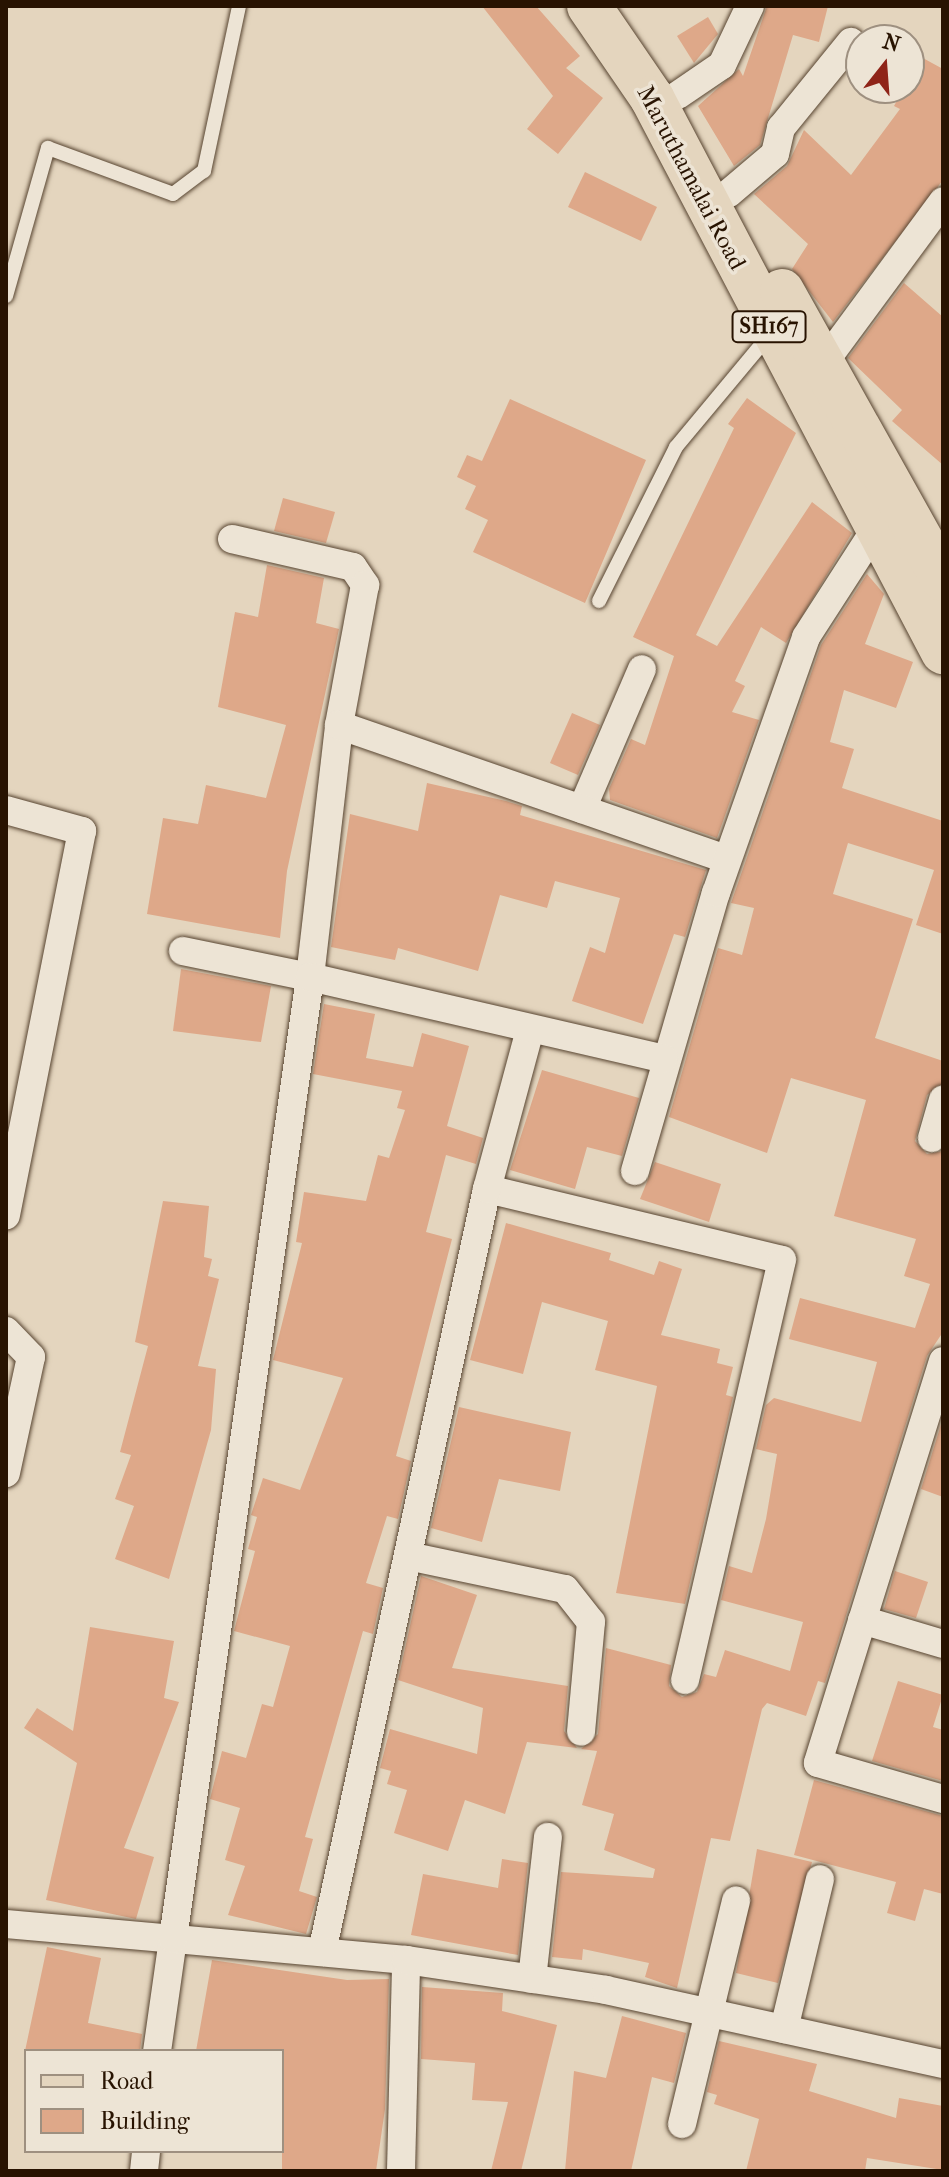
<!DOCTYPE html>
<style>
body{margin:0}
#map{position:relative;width:949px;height:2177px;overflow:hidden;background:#e4d5be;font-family:"IM FELL French Canon",serif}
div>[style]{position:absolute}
.building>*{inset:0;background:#dea889}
.roads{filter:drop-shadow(0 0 2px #574430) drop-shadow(0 0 2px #574430)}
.service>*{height:14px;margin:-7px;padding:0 7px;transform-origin:7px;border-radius:7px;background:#ede4d5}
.minor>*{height:28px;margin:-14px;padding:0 14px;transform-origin:14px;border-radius:14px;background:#ede4d5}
.primary>*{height:44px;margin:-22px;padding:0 22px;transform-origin:22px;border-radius:22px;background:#e4d5be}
span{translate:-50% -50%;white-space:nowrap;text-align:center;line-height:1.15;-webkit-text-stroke:7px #ede4d5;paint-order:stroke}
.shield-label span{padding:2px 6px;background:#ede4d5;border:2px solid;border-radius:6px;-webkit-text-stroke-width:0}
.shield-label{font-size:22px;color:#281301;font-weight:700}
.street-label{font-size:24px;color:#281301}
.frame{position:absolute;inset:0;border:8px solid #281301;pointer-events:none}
.legend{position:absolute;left:24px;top:2049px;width:260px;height:104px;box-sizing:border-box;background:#ede4d5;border:2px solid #9e9080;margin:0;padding:10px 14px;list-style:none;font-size:24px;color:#281301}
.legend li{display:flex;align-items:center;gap:16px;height:40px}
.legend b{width:40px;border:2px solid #9e9080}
.north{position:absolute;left:845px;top:24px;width:80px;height:80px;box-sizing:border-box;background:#ede4d5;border:2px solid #9e9080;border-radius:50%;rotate:17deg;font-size:22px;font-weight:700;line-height:32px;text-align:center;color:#281301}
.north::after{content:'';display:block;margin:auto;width:28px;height:36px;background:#8f2418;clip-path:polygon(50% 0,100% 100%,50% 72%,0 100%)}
</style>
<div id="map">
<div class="building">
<i style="clip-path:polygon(482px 6px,536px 6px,580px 56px,566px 68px,603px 98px,558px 154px,527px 129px,553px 96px)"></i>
<i style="clip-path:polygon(767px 6px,828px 6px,819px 42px,793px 35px,760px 145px,734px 166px,698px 106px,739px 69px,743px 76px)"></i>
<i style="clip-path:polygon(708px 17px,718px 34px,694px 63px,677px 36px)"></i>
<i style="clip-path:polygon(921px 57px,943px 69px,943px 180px,833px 322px,792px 269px,808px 244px,754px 194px,787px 166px,804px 130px,851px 175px,900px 109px,894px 106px)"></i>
<i style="clip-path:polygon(585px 172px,657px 207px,641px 241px,568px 207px)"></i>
<i style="clip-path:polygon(904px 283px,943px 317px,943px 465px,892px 421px,902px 410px,848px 358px)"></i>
<i style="clip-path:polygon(747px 398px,796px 433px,696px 635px,717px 646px,812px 502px,852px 533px,786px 643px,761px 627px,735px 681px,745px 686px,732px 712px,759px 720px,717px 838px,610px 800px,609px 789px,631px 739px,645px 745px,674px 656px,633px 637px,734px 428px,728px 424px)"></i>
<i style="clip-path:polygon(510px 399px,646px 460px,585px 603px,473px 552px,488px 520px,465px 509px,476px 486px,457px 477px,467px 455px,482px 461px)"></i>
<i style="clip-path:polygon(283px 498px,335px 512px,326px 543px,274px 531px)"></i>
<i style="clip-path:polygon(267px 565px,324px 578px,316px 623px,339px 629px,287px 871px,280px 938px,147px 914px,163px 818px,198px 824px,206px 785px,266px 798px,286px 725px,218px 707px,235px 612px,258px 617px)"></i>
<i style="clip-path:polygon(867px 574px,884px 594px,865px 644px,913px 662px,896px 708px,844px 690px,830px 742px,854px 749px,842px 788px,943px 821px,943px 934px,916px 925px,934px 870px,848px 843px,833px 894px,913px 919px,875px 1038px,943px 1061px,943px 1083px,927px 1095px,915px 1141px,927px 1154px,943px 1151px,943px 1332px,927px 1356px,825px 1683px,818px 1681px,806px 1716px,767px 1703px,762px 1709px,730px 1841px,711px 1838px,677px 1988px,645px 1977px,649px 1963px,583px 1949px,582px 1960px,552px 1957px,561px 1872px,653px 1878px,655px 1869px,604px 1850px,614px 1814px,582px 1805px,597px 1751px,581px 1749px,598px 1734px,606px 1648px,671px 1665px,669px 1686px,682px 1697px,697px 1692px,704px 1674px,716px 1677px,725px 1650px,790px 1671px,803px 1622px,721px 1600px,729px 1566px,752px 1573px,766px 1519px,777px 1454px,756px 1449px,766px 1405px,774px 1398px,861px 1422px,877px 1362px,789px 1339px,800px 1298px,915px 1328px,930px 1284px,904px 1276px,916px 1239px,834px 1216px,866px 1100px,791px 1078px,767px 1153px,669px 1117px,718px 948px,742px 955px,754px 908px,731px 903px,821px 645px)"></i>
<i style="clip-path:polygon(572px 713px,600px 725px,578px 775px,550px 763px)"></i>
<i style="clip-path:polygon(427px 783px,506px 801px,522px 806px,520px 815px,706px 870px,685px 937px,674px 934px,643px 1024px,572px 1001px,590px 947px,605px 953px,620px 898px,555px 881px,547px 908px,500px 895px,478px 971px,398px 948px,395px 960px,331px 947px,350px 814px,418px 831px)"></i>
<i style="clip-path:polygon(181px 969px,271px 986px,261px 1042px,173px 1031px)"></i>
<i style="clip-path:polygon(324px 1004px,375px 1014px,366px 1058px,413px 1067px,422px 1033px,469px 1046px,447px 1126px,483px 1138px,476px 1164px,446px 1155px,426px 1232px,452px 1239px,396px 1456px,411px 1461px,398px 1519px,387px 1516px,366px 1583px,383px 1588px,373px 1634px,363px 1631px,305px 1837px,313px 1839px,299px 1891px,317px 1897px,306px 1934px,228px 1915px,245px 1866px,225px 1860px,240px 1808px,210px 1799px,222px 1751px,246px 1758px,262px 1704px,273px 1707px,290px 1646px,234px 1631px,255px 1551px,248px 1549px,257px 1517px,251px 1515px,263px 1478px,300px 1490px,343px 1378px,273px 1360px,302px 1243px,296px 1242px,304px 1192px,366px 1201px,378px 1155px,389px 1158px,405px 1110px,397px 1108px,402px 1091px,313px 1074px)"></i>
<i style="clip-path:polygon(542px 1070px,639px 1098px,622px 1156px,587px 1147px,575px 1189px,510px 1170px)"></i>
<i style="clip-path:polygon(655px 1162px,721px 1184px,709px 1222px,640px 1199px)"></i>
<i style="clip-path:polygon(163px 1201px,209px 1206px,204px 1257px,212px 1259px,208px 1276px,219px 1279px,198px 1366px,216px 1369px,211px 1430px,169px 1579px,115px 1559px,134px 1506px,115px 1499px,131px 1455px,120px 1452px,148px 1346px,135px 1342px)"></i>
<i style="clip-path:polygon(506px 1223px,611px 1253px,609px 1260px,654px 1275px,659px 1261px,682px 1269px,661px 1335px,720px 1349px,717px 1363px,733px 1367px,726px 1395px,733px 1397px,685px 1604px,616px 1593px,657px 1386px,595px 1370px,608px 1321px,542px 1302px,523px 1374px,470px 1360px)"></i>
<i style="clip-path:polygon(459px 1407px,571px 1432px,560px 1491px,499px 1479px,482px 1542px,431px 1528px)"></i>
<i style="clip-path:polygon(943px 1418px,943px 1497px,921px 1489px)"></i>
<i style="clip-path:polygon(895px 1571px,928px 1582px,916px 1618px,884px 1609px)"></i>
<i style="clip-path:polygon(421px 1576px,477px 1595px,452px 1668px,568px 1686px,564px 1731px,577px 1748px,527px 1742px,505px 1814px,465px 1800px,448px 1851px,394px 1833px,407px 1790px,387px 1784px,391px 1771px,380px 1768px,390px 1729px,477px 1754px,483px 1708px,398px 1680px)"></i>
<i style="clip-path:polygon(90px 1627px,174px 1641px,164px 1698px,179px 1702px,124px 1848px,154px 1857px,136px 1919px,46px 1900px,77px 1763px,24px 1728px,37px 1708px,73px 1731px)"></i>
<i style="clip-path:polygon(898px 1681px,943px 1695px,933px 1727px,943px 1730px,943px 1781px,872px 1761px)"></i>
<i style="clip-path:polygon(814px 1780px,943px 1816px,943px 1894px,924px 1889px,915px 1921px,887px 1913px,896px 1882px,794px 1855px)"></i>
<i style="clip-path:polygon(757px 1849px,812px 1862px,778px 1983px,736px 1973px)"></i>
<i style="clip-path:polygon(502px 1859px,528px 1863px,518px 1955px,411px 1935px,423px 1874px,498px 1888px)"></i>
<i style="clip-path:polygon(47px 1947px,101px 1958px,88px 2023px,142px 2034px,140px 2051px,25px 2051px)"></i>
<i style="clip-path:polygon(212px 1960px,347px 1980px,389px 1979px,385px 2109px,376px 2171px,282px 2171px,282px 2051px,196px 2051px)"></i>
<i style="clip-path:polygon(422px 1987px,503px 1993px,502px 2011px,557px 2025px,521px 2171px,491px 2171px,508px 2102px,472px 2100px,475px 2063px,421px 2059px)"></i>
<i style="clip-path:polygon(622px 2016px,686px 2033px,674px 2083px,652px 2077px,631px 2171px,565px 2171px,574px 2071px,606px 2078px)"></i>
<i style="clip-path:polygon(719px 2041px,817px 2064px,809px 2091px,896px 2118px,899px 2098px,943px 2106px,943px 2170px,867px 2158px,865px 2171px,746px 2171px,759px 2119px,714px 2104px,717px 2095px,707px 2092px)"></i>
</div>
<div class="roads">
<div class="service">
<i style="left:6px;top:296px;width:154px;rotate:-74.2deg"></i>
<i style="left:48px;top:148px;width:133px;rotate:20.2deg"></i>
<i style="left:173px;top:194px;width:39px;rotate:-37deg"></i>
<i style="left:204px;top:171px;width:169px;rotate:-78deg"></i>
<i style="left:599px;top:601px;width:172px;rotate:-63.4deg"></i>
<i style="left:676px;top:447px;width:148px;rotate:-50.2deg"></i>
</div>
<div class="minor">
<i style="left:678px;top:95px;width:53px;rotate:-34.3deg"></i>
<i style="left:722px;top:65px;width:65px;rotate:-64.6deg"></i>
<i style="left:729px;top:193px;width:60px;rotate:-40.3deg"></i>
<i style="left:775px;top:154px;width:27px;rotate:-77deg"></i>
<i style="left:781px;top:128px;width:111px;rotate:-50.9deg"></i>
<i style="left:823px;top:364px;width:202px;rotate:-53.6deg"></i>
<i style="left:232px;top:539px;width:124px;rotate:13deg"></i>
<i style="left:353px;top:567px;width:22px;rotate:56deg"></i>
<i style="left:365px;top:585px;width:142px;rotate:100.5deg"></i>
<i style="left:582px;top:809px;width:152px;rotate:-66.8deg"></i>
<i style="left:6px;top:810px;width:79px;rotate:15.4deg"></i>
<i style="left:82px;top:831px;width:392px;rotate:101.2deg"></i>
<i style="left:183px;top:951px;width:130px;rotate:11.6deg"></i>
<i style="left:310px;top:977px;width:254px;rotate:-83.4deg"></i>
<i style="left:339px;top:725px;width:410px;rotate:19.1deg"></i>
<i style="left:932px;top:1138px;width:40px;rotate:-74deg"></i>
<i style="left:635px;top:1171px;width:290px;rotate:-73.8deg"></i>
<i style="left:716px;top:893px;width:271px;rotate:-70.6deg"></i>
<i style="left:806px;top:637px;width:144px;rotate:-57.2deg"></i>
<i style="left:487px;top:1189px;width:303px;rotate:13.5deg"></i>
<i style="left:782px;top:1260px;width:431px;rotate:103deg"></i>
<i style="left:6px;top:1331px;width:36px;rotate:46deg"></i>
<i style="left:31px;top:1357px;width:119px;rotate:102.2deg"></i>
<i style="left:943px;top:1361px;width:421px;rotate:107.3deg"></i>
<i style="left:818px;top:1763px;width:130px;rotate:16.1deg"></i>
<i style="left:408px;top:1556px;width:160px;rotate:11.9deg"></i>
<i style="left:565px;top:1589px;width:42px;rotate:51.8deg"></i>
<i style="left:591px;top:1622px;width:110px;rotate:95.2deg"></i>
<i style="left:862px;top:1620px;width:84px;rotate:16.5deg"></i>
<i style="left:6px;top:1924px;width:168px;rotate:5.1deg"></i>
<i style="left:173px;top:1939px;width:113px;rotate:98.1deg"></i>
<i style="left:322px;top:1952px;width:781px;rotate:-77.8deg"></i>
<i style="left:487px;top:1189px;width:162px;rotate:-74.9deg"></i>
<i style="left:406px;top:1960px;width:234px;rotate:-174.8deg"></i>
<i style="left:173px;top:1939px;width:972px;rotate:-81.89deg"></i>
<i style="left:310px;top:977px;width:363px;rotate:13deg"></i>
<i style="left:532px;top:1979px;width:143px;rotate:-83.6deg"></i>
<i style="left:784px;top:2029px;width:154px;rotate:-76.5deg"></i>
<i style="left:682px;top:2124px;width:230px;rotate:-76.4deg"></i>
<i style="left:144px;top:2171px;width:20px;rotate:-84deg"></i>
<i style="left:401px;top:2171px;width:211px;rotate:-88.6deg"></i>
<i style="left:406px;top:1960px;width:202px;rotate:8.5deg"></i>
<i style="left:606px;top:1990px;width:345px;rotate:12.4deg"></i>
</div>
<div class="primary">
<i style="left:589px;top:6px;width:112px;rotate:55.6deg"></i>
<i style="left:652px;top:98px;width:626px;rotate:62.29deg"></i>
<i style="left:782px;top:291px;width:330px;rotate:60.8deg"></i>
</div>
</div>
<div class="shield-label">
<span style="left:769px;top:327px">SH167</span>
</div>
<div class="street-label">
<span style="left:691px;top:178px;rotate:62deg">Maruthamalai Road</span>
</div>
<div class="frame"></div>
<ul class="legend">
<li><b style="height:10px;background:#e4d5be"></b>Road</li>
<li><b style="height:22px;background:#dea889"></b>Building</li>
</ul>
<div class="north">N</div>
</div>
